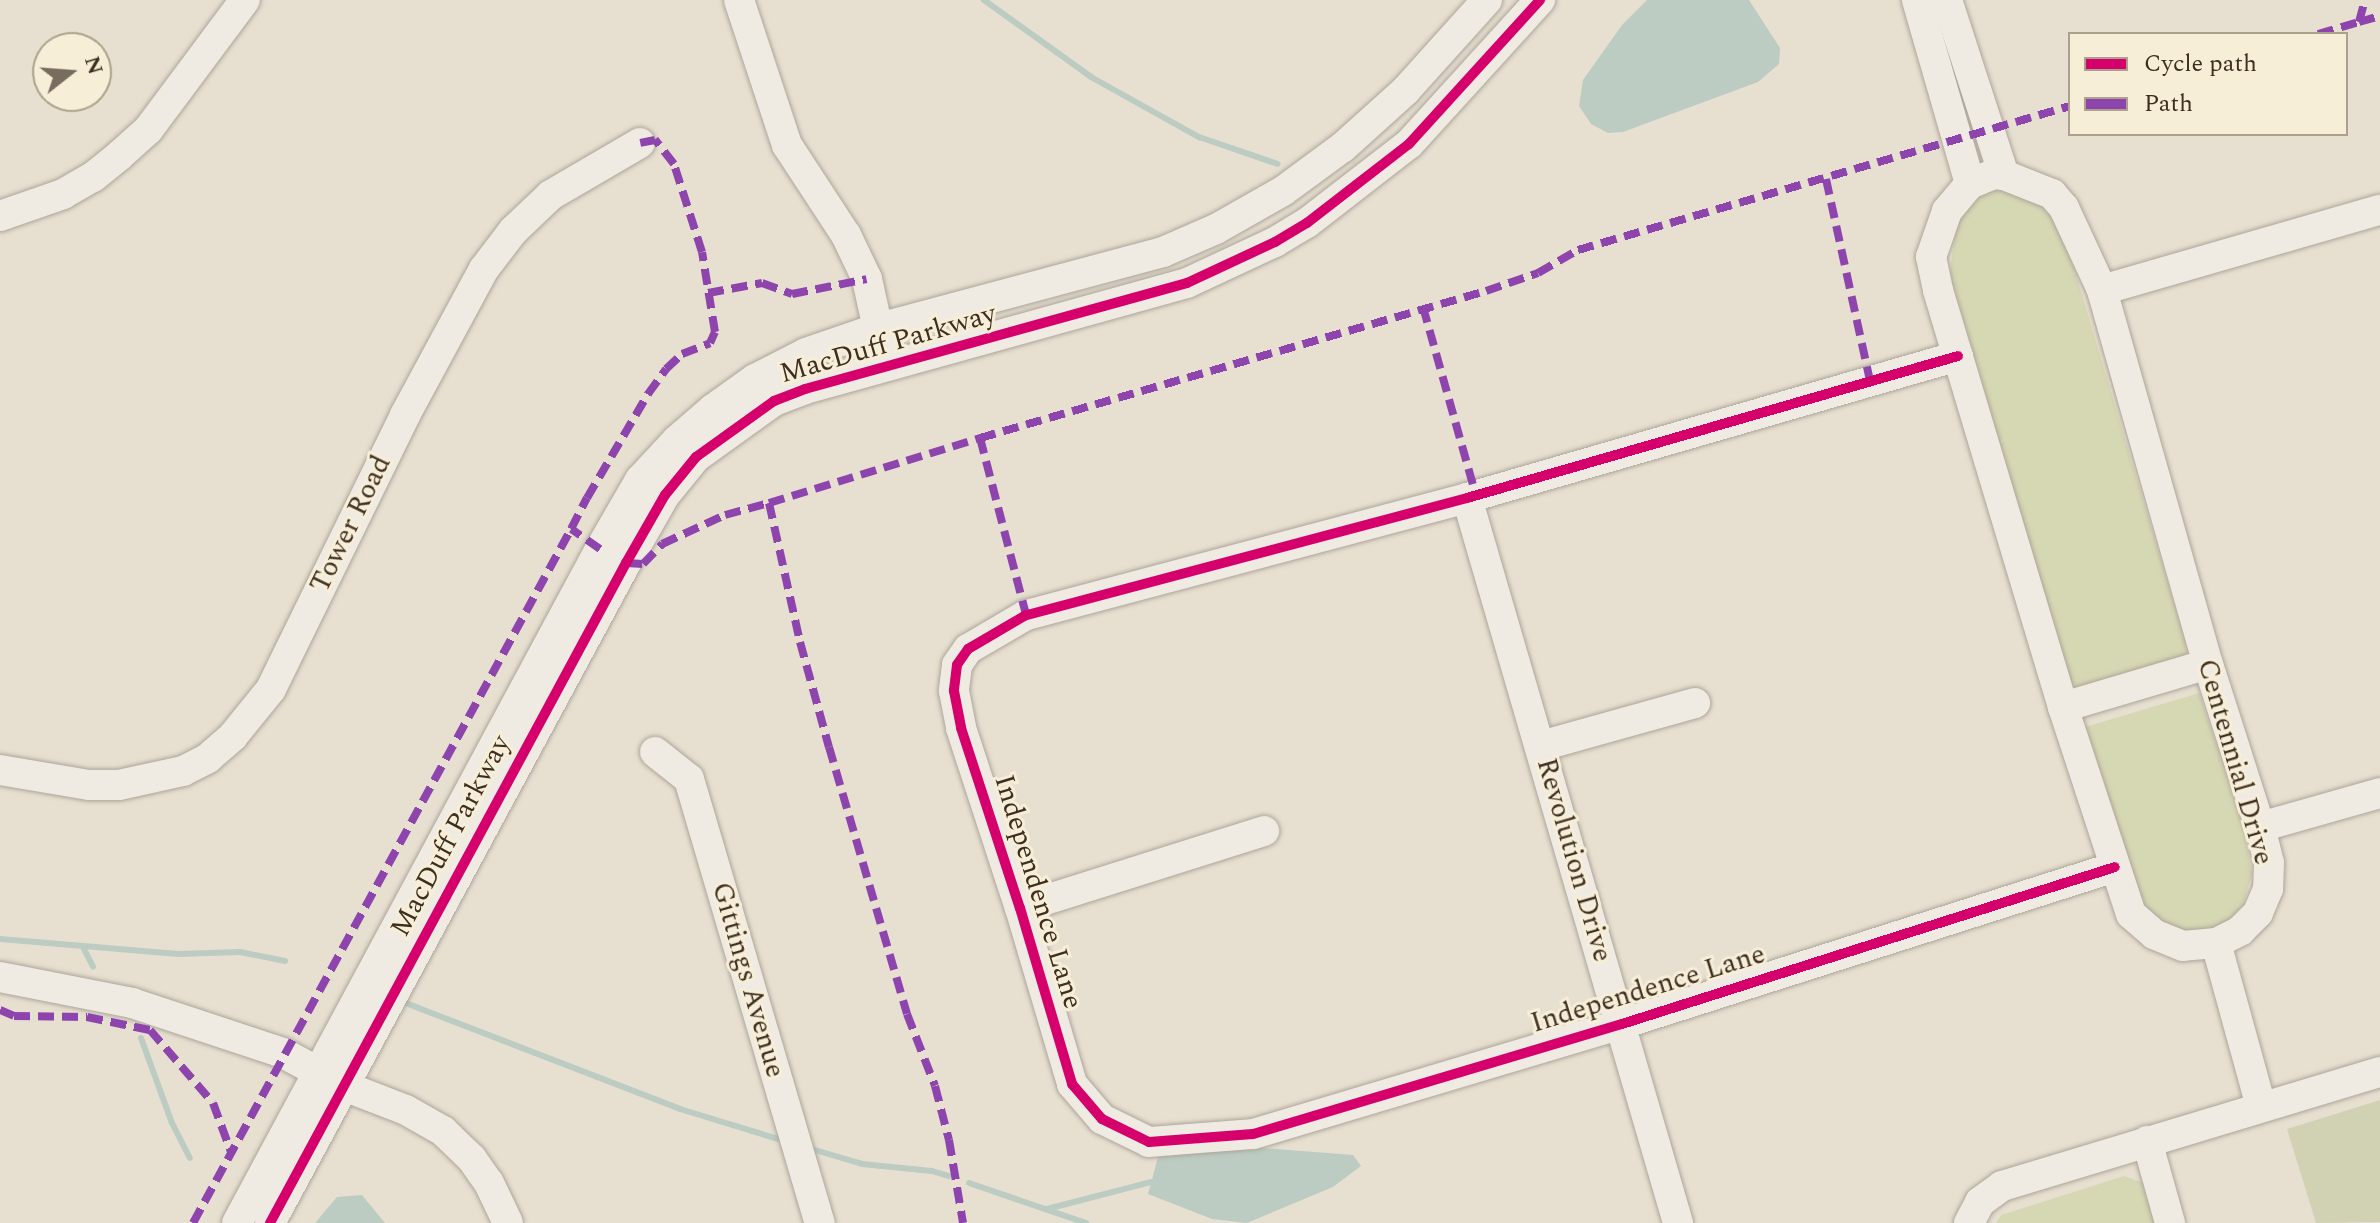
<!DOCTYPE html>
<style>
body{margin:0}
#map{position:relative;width:2380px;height:1223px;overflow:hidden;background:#e7e0d1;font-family:Spectral,serif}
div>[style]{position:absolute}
.green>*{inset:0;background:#d6d7b3}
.cemetery>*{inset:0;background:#d1d1b3}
.water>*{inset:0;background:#bcccc2}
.stream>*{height:6px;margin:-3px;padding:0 3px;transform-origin:3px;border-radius:3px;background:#bcccc2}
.roads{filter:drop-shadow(0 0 2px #ada599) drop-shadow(0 0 2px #ada599)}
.minor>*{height:30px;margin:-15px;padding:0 15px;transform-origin:15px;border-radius:15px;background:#efebe3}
.quiet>*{height:8px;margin-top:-4px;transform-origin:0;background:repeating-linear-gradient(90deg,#8e44ad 0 16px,transparent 0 24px)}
.cycleway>*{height:10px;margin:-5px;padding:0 5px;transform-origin:5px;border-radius:5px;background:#d6006c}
span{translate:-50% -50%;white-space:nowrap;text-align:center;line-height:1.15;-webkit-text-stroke:6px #f7eed8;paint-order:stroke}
.street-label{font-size:28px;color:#3d2e20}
.legend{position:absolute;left:2068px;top:32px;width:280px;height:104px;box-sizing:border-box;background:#f7eed8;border:2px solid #ada18e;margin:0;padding:10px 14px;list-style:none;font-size:24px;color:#3d2e20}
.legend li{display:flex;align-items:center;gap:16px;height:40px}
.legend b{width:40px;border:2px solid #ada18e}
.north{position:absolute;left:32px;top:32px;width:80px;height:80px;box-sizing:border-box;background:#f7eed8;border:2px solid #ada18e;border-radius:50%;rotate:73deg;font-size:22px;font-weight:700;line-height:32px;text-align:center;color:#3d2e20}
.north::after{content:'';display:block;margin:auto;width:28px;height:36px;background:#786c5e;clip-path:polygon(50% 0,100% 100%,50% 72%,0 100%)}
</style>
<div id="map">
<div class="green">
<i style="clip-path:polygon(1984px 186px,2022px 187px,2049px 210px,2062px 228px,2186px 643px,2185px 656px,2079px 689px,2070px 681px,1950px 274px,1957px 215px)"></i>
<i style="clip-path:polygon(2199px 693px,2243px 826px,2252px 874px,2243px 905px,2220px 929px,2180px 936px,2134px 901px,2082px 728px)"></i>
<i style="clip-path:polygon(2124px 1176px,2144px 1183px,2156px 1223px,1996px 1223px,2001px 1215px)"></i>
</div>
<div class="cemetery">
<i style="clip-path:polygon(2380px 1100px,2380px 1222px,2316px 1223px,2287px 1129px)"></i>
</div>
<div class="water">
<i style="clip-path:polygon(1647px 0,1749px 0,1780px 48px,1779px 64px,1758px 82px,1623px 132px,1608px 133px,1591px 124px,1579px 106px,1583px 80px,1622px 25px)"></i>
<i style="clip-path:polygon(1249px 1147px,1353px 1155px,1361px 1166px,1333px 1187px,1247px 1223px,1212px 1219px,1148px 1194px,1158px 1157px)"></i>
<i style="clip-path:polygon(362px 1195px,385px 1223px,315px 1223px,337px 1197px)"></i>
</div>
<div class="stream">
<i style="left:984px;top:0;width:132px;rotate:35.7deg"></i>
<i style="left:1091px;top:77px;width:124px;rotate:29.1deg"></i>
<i style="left:1199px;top:137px;width:83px;rotate:18.9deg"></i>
<i style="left:0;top:939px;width:179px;rotate:4.8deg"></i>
<i style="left:178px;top:954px;width:62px;rotate:-1.8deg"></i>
<i style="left:240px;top:952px;width:46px;rotate:11.3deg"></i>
<i style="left:83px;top:947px;width:22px;rotate:63deg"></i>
<i style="left:403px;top:1002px;width:297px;rotate:21.1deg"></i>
<i style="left:680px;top:1109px;width:102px;rotate:17deg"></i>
<i style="left:141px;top:1038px;width:90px;rotate:70deg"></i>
<i style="left:172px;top:1123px;width:39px;rotate:63deg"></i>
<i style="left:815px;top:1150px;width:49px;rotate:16.6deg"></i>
<i style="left:862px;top:1164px;width:70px;rotate:5.7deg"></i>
<i style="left:932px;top:1171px;width:17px;rotate:17deg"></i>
<i style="left:969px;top:1183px;width:124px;rotate:18.9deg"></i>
<i style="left:1047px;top:1209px;width:107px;rotate:-14.6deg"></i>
</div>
<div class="roads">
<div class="minor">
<i style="left:739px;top:0;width:153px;rotate:71.7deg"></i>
<i style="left:787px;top:145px;width:108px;rotate:56.8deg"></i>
<i style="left:846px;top:235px;width:49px;rotate:64.5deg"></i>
<i style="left:867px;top:279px;width:70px;rotate:77.6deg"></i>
<i style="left:1917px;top:0;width:191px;rotate:73.9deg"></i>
<i style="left:1947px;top:0;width:184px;rotate:72deg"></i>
<i style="left:2004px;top:175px;width:52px;rotate:21.6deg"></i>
<i style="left:2052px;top:194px;width:18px;rotate:49deg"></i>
<i style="left:2064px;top:208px;width:90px;rotate:65.1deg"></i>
<i style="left:2102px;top:290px;width:389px;rotate:74.2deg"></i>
<i style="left:2208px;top:664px;width:171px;rotate:72.3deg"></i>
<i style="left:2260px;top:827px;width:37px;rotate:76deg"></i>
<i style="left:2269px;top:863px;width:26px;rotate:92deg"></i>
<i style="left:2268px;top:889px;width:26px;rotate:113deg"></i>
<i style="left:2258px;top:913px;width:25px;rotate:135deg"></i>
<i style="left:2240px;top:931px;width:27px;rotate:153deg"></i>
<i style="left:2216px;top:943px;width:33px;rotate:175deg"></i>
<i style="left:2183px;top:946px;width:31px;rotate:-158deg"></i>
<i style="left:2154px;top:934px;width:30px;rotate:-139deg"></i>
<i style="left:2131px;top:914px;width:218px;rotate:-108.2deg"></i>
<i style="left:2063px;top:707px;width:435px;rotate:-106.7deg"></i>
<i style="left:1938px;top:290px;width:34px;rotate:-102deg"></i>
<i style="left:1931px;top:257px;width:49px;rotate:-70.8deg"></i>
<i style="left:1947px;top:211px;width:35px;rotate:-50deg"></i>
<i style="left:1970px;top:184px;width:26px;rotate:-23deg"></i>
<i style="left:1994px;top:174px;width:10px;rotate:6deg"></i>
<i style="left:0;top:216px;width:67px;rotate:-19.2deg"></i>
<i style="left:63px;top:194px;width:34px;rotate:-30deg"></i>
<i style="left:93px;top:177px;width:35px;rotate:-39deg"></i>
<i style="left:120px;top:155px;width:38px;rotate:-42deg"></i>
<i style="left:148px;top:130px;width:162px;rotate:-53.3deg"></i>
<i style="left:2102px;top:290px;width:289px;rotate:-16.1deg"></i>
<i style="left:1958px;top:356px;width:511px;rotate:163.87deg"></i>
<i style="left:1467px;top:498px;width:456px;rotate:165.1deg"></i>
<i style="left:1026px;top:615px;width:67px;rotate:149.6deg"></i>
<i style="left:968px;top:649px;width:19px;rotate:125deg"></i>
<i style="left:957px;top:665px;width:26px;rotate:97deg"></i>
<i style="left:954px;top:691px;width:38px;rotate:79deg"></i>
<i style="left:961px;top:728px;width:189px;rotate:71.9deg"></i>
<i style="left:1020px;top:908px;width:184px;rotate:73.5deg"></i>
<i style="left:1072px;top:1084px;width:46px;rotate:49.4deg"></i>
<i style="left:1102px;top:1119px;width:52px;rotate:26.1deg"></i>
<i style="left:1149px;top:1142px;width:104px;rotate:-4.4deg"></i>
<i style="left:1253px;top:1134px;width:385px;rotate:-16.6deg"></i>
<i style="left:1622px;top:1024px;width:517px;rotate:-17.66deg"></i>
<i style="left:1467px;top:498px;width:755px;rotate:73.77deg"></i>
<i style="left:2063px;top:707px;width:151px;rotate:-16.5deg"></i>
<i style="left:1541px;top:746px;width:160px;rotate:-15.6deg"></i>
<i style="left:655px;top:752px;width:43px;rotate:38.5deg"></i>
<i style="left:689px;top:779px;width:463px;rotate:73.6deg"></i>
<i style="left:0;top:770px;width:90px;rotate:9.6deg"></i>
<i style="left:89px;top:785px;width:30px"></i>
<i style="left:119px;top:785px;width:66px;rotate:-12.3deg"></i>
<i style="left:183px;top:771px;width:28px;rotate:-27deg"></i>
<i style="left:208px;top:758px;width:33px;rotate:-41deg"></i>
<i style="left:233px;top:736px;width:60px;rotate:-51deg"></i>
<i style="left:271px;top:689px;width:305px;rotate:-63.9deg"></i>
<i style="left:405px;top:415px;width:166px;rotate:-61.6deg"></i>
<i style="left:484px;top:269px;width:48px;rotate:-52.7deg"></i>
<i style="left:513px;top:231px;width:52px;rotate:-43.5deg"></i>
<i style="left:551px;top:195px;width:103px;rotate:-30.3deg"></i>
<i style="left:2260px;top:827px;width:125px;rotate:-15.8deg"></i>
<i style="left:1020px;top:908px;width:256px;rotate:-17.5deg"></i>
<i style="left:2216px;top:943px;width:169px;rotate:74.6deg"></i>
<i style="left:0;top:977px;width:135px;rotate:11.1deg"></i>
<i style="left:132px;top:1003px;width:159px;rotate:18.3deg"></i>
<i style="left:283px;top:1053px;width:69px;rotate:28.4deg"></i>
<i style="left:344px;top:1086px;width:66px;rotate:21.2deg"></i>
<i style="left:406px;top:1110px;width:43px;rotate:29.6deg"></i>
<i style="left:443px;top:1131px;width:40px;rotate:44deg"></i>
<i style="left:472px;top:1159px;width:29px;rotate:55deg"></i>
<i style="left:489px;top:1183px;width:44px;rotate:64.6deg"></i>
<i style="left:2147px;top:1141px;width:85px;rotate:74.3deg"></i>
<i style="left:237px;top:1223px;width:766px;rotate:-61.69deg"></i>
<i style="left:600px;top:549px;width:80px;rotate:-59.9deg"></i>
<i style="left:640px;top:480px;width:54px;rotate:-47.2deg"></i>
<i style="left:677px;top:440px;width:48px;rotate:-40.7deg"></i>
<i style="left:713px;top:409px;width:52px;rotate:-35.5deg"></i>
<i style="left:755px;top:379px;width:57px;rotate:-27deg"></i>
<i style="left:806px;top:353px;width:77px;rotate:-18.9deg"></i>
<i style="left:879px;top:328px;width:294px;rotate:-15deg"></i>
<i style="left:1163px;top:252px;width:58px;rotate:-23.5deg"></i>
<i style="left:1216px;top:229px;width:77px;rotate:-29.6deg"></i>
<i style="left:1283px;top:191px;width:74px;rotate:-36.3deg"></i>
<i style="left:1343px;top:147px;width:85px;rotate:-42.1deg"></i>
<i style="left:1406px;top:90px;width:121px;rotate:-48deg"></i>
<i style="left:270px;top:1223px;width:750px;rotate:-61.66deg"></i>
<i style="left:626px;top:563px;width:78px;rotate:-60.2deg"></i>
<i style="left:665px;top:495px;width:49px;rotate:-50.8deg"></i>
<i style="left:696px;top:457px;width:96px;rotate:-35.7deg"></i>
<i style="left:774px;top:401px;width:33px;rotate:-21deg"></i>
<i style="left:805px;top:389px;width:396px;rotate:-15.5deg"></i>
<i style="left:1187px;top:283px;width:97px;rotate:-25deg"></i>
<i style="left:1275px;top:242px;width:37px;rotate:-31deg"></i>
<i style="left:1307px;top:223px;width:129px;rotate:-37.8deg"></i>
<i style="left:1409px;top:144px;width:195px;rotate:-47.7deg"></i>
<i style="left:1969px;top:1223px;width:24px;rotate:-62deg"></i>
<i style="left:1980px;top:1202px;width:27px;rotate:-36deg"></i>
<i style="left:2002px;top:1186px;width:395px;rotate:-16.8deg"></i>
</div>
</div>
<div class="quiet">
<i style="left:2359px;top:22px;width:22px;rotate:-16deg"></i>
<i style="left:2318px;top:34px;width:43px;rotate:-16.3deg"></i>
<i style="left:2359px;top:22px;width:23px;rotate:-75deg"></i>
<i style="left:1826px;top:179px;width:207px;rotate:77.7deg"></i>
<i style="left:708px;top:293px;width:55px;rotate:-10.5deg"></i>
<i style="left:762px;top:283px;width:32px;rotate:20deg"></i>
<i style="left:792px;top:294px;width:76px;rotate:-11.3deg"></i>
<i style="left:1423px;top:307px;width:195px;rotate:74.3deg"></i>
<i style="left:980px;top:438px;width:183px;rotate:75.4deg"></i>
<i style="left:769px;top:503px;width:221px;rotate:-17.1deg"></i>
<i style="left:980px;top:438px;width:527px;rotate:-16.2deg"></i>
<i style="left:1486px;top:291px;width:55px;rotate:-19.1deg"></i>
<i style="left:1538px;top:273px;width:46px;rotate:-29.9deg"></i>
<i style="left:1578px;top:250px;width:513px;rotate:-16.31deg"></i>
<i style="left:600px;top:549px;width:35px;rotate:-145deg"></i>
<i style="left:571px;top:529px;width:35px;rotate:-63deg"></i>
<i style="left:587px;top:498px;width:121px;rotate:-59.6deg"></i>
<i style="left:648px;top:394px;width:31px;rotate:-54deg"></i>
<i style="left:666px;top:369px;width:22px;rotate:-43deg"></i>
<i style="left:682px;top:354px;width:30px;rotate:-21deg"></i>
<i style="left:710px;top:343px;width:12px;rotate:-66deg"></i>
<i style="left:715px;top:332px;width:81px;rotate:-99.2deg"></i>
<i style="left:702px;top:252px;width:92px;rotate:-107.7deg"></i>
<i style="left:674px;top:164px;width:31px;rotate:-128deg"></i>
<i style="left:655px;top:140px;width:15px;rotate:169deg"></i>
<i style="left:626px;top:563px;width:17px;rotate:3deg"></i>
<i style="left:643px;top:564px;width:28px;rotate:-46deg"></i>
<i style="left:662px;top:544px;width:69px;rotate:-24.7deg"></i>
<i style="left:725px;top:515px;width:46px;rotate:-15.3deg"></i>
<i style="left:769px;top:503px;width:142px;rotate:77.4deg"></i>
<i style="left:800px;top:642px;width:109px;rotate:74.6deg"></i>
<i style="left:829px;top:747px;width:278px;rotate:73.7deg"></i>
<i style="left:907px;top:1014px;width:77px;rotate:68.7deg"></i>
<i style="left:935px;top:1086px;width:56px;rotate:75.5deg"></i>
<i style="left:949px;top:1140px;width:84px;rotate:80.4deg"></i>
<i style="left:0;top:1010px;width:15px;rotate:23deg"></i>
<i style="left:14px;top:1016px;width:73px;rotate:0.8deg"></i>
<i style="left:87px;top:1017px;width:64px;rotate:11.7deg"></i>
<i style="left:150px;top:1030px;width:96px;rotate:49.2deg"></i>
<i style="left:213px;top:1103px;width:52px;rotate:69.8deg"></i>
<i style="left:193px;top:1223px;width:790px;rotate:-61.42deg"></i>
</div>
<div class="cycleway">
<i style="left:1958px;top:356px;width:511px;rotate:163.87deg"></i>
<i style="left:1467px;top:498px;width:456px;rotate:165.1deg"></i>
<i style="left:1026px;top:615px;width:67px;rotate:149.6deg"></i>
<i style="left:968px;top:649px;width:19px;rotate:125deg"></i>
<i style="left:957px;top:665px;width:26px;rotate:97deg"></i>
<i style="left:954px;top:691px;width:38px;rotate:79deg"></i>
<i style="left:961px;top:728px;width:189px;rotate:71.9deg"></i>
<i style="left:1020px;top:908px;width:184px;rotate:73.5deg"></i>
<i style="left:1072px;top:1084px;width:46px;rotate:49.4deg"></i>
<i style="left:1102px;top:1119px;width:52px;rotate:26.1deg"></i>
<i style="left:1149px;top:1142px;width:104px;rotate:-4.4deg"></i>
<i style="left:1253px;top:1134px;width:385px;rotate:-16.6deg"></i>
<i style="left:1622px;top:1024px;width:517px;rotate:-17.66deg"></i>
<i style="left:270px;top:1223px;width:750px;rotate:-61.66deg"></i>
<i style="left:626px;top:563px;width:78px;rotate:-60.2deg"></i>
<i style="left:665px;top:495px;width:49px;rotate:-50.8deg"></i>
<i style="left:696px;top:457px;width:96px;rotate:-35.7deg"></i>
<i style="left:774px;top:401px;width:33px;rotate:-21deg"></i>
<i style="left:805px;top:389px;width:396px;rotate:-15.5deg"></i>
<i style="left:1187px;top:283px;width:97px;rotate:-25deg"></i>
<i style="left:1275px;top:242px;width:37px;rotate:-31deg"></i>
<i style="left:1307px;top:223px;width:129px;rotate:-37.8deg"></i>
<i style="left:1409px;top:144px;width:195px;rotate:-47.7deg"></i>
</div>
<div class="street-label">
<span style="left:888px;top:344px;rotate:-16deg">MacDuff Parkway</span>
<span style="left:351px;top:524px;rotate:-64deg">Tower Road</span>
<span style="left:2235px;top:762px;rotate:74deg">Centennial Drive</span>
<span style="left:451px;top:836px;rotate:-62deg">MacDuff Parkway</span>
<span style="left:1574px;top:860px;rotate:74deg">Revolution Drive</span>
<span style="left:1038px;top:892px;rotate:73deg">Independence Lane</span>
<span style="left:748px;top:980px;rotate:74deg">Gittings Avenue</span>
<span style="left:1648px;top:989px;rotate:-17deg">Independence Lane</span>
</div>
<ul class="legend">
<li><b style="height:10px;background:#d6006c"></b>Cycle path</li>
<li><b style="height:10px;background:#8e44ad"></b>Path</li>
</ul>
<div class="north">N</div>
</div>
